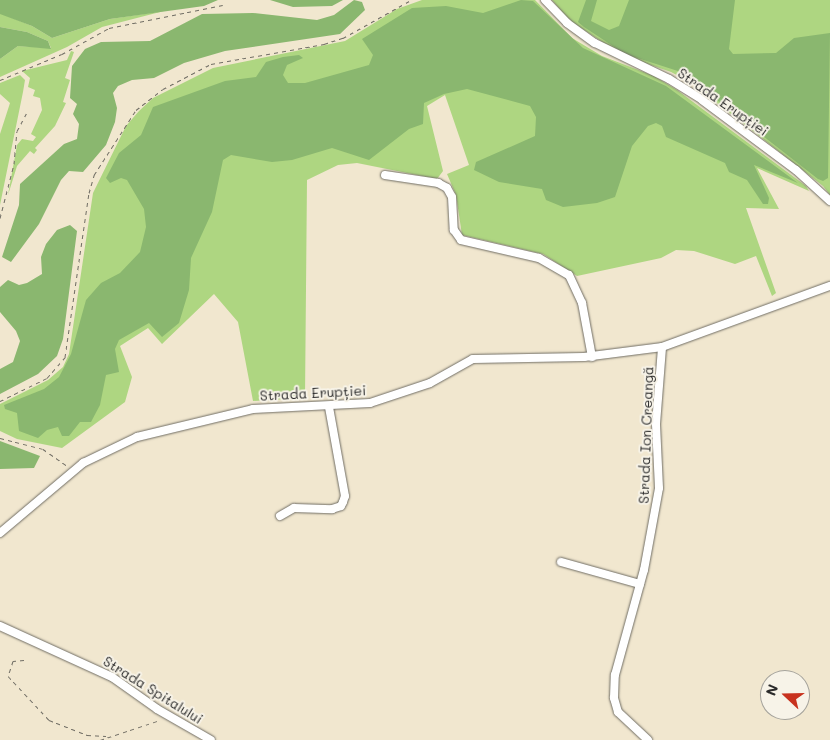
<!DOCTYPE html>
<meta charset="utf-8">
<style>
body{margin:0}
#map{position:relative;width:830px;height:740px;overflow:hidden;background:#f1e7cf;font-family:Mali,sans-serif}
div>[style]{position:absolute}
.green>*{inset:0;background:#aed681}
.forest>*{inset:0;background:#8ab76f}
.path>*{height:1px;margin-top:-0.5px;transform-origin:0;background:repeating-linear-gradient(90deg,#706d64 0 4px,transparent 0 8px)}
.roads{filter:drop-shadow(0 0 1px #706d64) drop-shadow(0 0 1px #706d64)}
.minor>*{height:8px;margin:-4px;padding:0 4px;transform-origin:4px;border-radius:4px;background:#fff}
span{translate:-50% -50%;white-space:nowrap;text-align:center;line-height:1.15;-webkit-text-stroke:4px #f7f3e8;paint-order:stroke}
.street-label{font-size:14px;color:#2b2b2b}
.north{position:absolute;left:760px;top:670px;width:50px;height:50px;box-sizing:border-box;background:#f7f3e8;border:1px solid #a5a39c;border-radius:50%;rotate:291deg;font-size:14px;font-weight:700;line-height:20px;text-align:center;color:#2b2b2b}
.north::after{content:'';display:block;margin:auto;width:18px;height:22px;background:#c8321e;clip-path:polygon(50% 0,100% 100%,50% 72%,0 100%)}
</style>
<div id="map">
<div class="green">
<i style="clip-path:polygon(422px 0,535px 0,572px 38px,602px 56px,654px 76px,677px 90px,806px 186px,809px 191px,757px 168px,779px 209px,746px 208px,776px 293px,772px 296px,756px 256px,735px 264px,694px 251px,676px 250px,661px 258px,577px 276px,543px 254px,462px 235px,456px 195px,447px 174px,469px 165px,445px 95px,427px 106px,443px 171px,437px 179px,357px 163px,338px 165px,307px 180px,305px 398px,253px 401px,238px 322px,214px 294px,162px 344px,148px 328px,120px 346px,132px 377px,125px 402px,62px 448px,17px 439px,0 431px,0 404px,48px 380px,63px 367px,69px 354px,93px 193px,126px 126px,139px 111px,153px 98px,213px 68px,345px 41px,397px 9px)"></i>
<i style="clip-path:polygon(552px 0,830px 0,830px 195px,823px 186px,690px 82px,671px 72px,622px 55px,569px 20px)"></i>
<i style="clip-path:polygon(164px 11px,102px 27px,67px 47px,0 77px,0 59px,18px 46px,51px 48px,48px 41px,27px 32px,0 27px,0 13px,32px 26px,52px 38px,110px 19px)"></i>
<i style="clip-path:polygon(71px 51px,74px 52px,65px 78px,70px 80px,63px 102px,66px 103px,55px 126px,35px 148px,37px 150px,34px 154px,30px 151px,17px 166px,8px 195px,17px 145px,22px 139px,33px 141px,36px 137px,31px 134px,42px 110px,40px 98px,33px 96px,35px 90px,28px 87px,30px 78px,22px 71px,67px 60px)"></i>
<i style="clip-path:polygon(20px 75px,25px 80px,23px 92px,0 205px,0 134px,10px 103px,0 94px,0 83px)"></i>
</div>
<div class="forest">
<i style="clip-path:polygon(0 0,218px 0,204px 6px,110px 19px,52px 38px,32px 26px,0 14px)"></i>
<i style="clip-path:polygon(270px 0,343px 0,332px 6px,293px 7px)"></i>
<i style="clip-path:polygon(354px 0,362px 2px,365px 10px,340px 34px,225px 51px,184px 63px,154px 78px,132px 80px,118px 86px,113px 93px,117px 108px,115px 122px,106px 145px,83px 172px,69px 171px,61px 180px,39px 224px,11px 262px,2px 257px,19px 205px,20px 184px,64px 144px,77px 139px,79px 124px,73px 114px,77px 104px,70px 98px,72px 66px,85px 49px,101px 42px,150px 41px,202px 14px,253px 13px,317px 20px,334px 15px)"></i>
<i style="clip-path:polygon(521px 0,533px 1px,583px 48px,666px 86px,798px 183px,754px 165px,769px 198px,768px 204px,763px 204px,747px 180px,729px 172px,725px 163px,666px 137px,662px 126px,656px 123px,648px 126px,632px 146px,615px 197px,597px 203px,563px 207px,546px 200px,542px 189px,499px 182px,474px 170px,476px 162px,535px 136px,536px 117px,530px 106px,467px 89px,444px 94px,424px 103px,423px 124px,409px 129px,369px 160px,332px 148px,292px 160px,272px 162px,231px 155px,223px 160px,212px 212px,191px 258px,189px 290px,179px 323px,162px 337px,149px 323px,119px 340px,115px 349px,119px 372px,106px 375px,100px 405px,91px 422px,80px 422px,69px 436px,62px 436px,58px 427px,47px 430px,38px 438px,19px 431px,17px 413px,5px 409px,4px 405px,44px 389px,59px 377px,71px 354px,86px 300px,101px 283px,120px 273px,140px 252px,146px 227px,144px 209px,127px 180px,121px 178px,110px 183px,106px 178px,119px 153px,141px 135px,153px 107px,225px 81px,256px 77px,266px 62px,283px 57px,299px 55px,303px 58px,287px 65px,283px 75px,288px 83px,305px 83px,369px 65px,373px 55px,362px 39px,412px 8px,446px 6px,483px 13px)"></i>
<i style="clip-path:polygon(586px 0,597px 0,591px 21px,609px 30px,619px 26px,629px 0,735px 0,729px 49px,733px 54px,776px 53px,794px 38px,830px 33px,828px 178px,823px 181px,818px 179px,681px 72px,625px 54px,584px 27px,578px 22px)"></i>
<i style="clip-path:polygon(0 27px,27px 32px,48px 41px,51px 49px,18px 46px,0 59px)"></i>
<i style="clip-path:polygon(70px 225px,77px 231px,63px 339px,57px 356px,38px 374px,0 394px,0 369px,13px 362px,20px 341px,16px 331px,0 312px,0 287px,8px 280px,19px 285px,27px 283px,42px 274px,41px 257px,46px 244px,57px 230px)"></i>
<i style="clip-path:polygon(0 441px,40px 456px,34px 468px,0 469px)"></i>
</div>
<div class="path">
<i style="left:0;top:80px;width:67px;rotate:-22.8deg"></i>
<i style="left:62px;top:54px;width:54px;rotate:-29deg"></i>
<i style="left:109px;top:28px;width:116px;rotate:-11.4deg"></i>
<i style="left:0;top:218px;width:56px;rotate:-75.5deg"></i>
<i style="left:14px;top:164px;width:33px;rotate:-85deg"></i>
<i style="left:17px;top:131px;width:21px;rotate:-62deg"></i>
<i style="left:0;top:401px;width:52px;rotate:-26.1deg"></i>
<i style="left:47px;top:378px;width:28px;rotate:-49deg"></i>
<i style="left:65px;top:357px;width:166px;rotate:-81.7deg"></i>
<i style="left:89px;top:193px;width:19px;rotate:-74deg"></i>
<i style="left:94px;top:175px;width:77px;rotate:-57.1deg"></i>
<i style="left:136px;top:110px;width:34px;rotate:-38deg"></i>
<i style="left:163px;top:89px;width:54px;rotate:-27.5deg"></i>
<i style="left:211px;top:64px;width:115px;rotate:-10deg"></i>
<i style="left:324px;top:44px;width:20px;rotate:-18deg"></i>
<i style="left:343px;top:38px;width:78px;rotate:-29.2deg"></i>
<i style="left:0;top:438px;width:44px;rotate:14.3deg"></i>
<i style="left:43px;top:449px;width:29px;rotate:35deg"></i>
<i style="left:24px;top:660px;width:11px;rotate:175deg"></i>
<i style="left:13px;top:661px;width:16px;rotate:108deg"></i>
<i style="left:8px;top:676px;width:60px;rotate:47deg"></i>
<i style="left:49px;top:720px;width:41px;rotate:21.5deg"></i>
<i style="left:87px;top:735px;width:19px;rotate:3deg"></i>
<i style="left:100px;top:740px;width:63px;rotate:-18.4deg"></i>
</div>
<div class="roads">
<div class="minor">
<i style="left:545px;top:0;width:32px;rotate:46deg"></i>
<i style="left:567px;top:23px;width:34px;rotate:36deg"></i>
<i style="left:595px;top:43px;width:82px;rotate:25.9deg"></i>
<i style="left:669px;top:79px;width:39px;rotate:32deg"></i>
<i style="left:702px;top:100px;width:117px;rotate:36.7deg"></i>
<i style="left:796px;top:170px;width:46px;rotate:42.4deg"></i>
<i style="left:385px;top:175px;width:54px;rotate:8.6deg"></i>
<i style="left:438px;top:183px;width:10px;rotate:29deg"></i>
<i style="left:447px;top:188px;width:10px;rotate:61deg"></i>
<i style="left:452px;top:197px;width:33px;rotate:87deg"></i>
<i style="left:454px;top:230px;width:12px;rotate:55deg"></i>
<i style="left:461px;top:240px;width:80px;rotate:13deg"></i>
<i style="left:539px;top:258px;width:34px;rotate:30deg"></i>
<i style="left:569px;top:275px;width:31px;rotate:65deg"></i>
<i style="left:582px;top:303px;width:55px;rotate:79.5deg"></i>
<i style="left:280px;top:516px;width:16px;rotate:-30deg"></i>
<i style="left:294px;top:508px;width:38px;rotate:2deg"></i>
<i style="left:332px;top:509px;width:9px;rotate:-18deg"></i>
<i style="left:341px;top:506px;width:4px;rotate:-63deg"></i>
<i style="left:343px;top:502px;width:6px;rotate:-72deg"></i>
<i style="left:345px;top:496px;width:90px;rotate:-100.2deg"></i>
<i style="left:0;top:533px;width:109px;rotate:-40.1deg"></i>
<i style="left:83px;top:463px;width:60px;rotate:-25.7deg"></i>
<i style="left:137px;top:437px;width:119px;rotate:-13.6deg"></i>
<i style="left:253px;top:409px;width:117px;rotate:-2.9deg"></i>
<i style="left:370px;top:403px;width:63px;rotate:-18.4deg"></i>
<i style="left:430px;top:383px;width:49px;rotate:-29.2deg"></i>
<i style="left:473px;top:359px;width:111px;rotate:-1deg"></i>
<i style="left:584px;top:357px;width:79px;rotate:-7.3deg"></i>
<i style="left:662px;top:347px;width:179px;rotate:-20deg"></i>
<i style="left:561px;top:562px;width:82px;rotate:15.6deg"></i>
<i style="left:0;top:626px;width:123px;rotate:24.5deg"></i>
<i style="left:112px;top:677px;width:55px;rotate:35.4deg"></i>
<i style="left:157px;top:709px;width:62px;rotate:29.9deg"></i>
<i style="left:648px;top:740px;width:41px;rotate:-137deg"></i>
<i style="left:618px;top:712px;width:15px;rotate:-106deg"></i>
<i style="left:614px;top:698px;width:23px;rotate:-88deg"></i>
<i style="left:615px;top:675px;width:109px;rotate:-74.6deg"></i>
<i style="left:644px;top:570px;width:83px;rotate:-79.6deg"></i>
<i style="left:659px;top:488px;width:64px;rotate:-92.7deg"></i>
<i style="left:656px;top:424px;width:77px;rotate:-85.5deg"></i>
</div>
</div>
<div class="street-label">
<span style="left:723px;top:102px;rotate:35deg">Strada Erupției</span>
<span style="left:313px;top:393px;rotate:-3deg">Strada Erupției</span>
<span style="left:646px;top:435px;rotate:-88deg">Strada Ion Creangă</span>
<span style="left:153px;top:690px;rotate:32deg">Strada Spitalului</span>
</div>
<div class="north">N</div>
</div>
